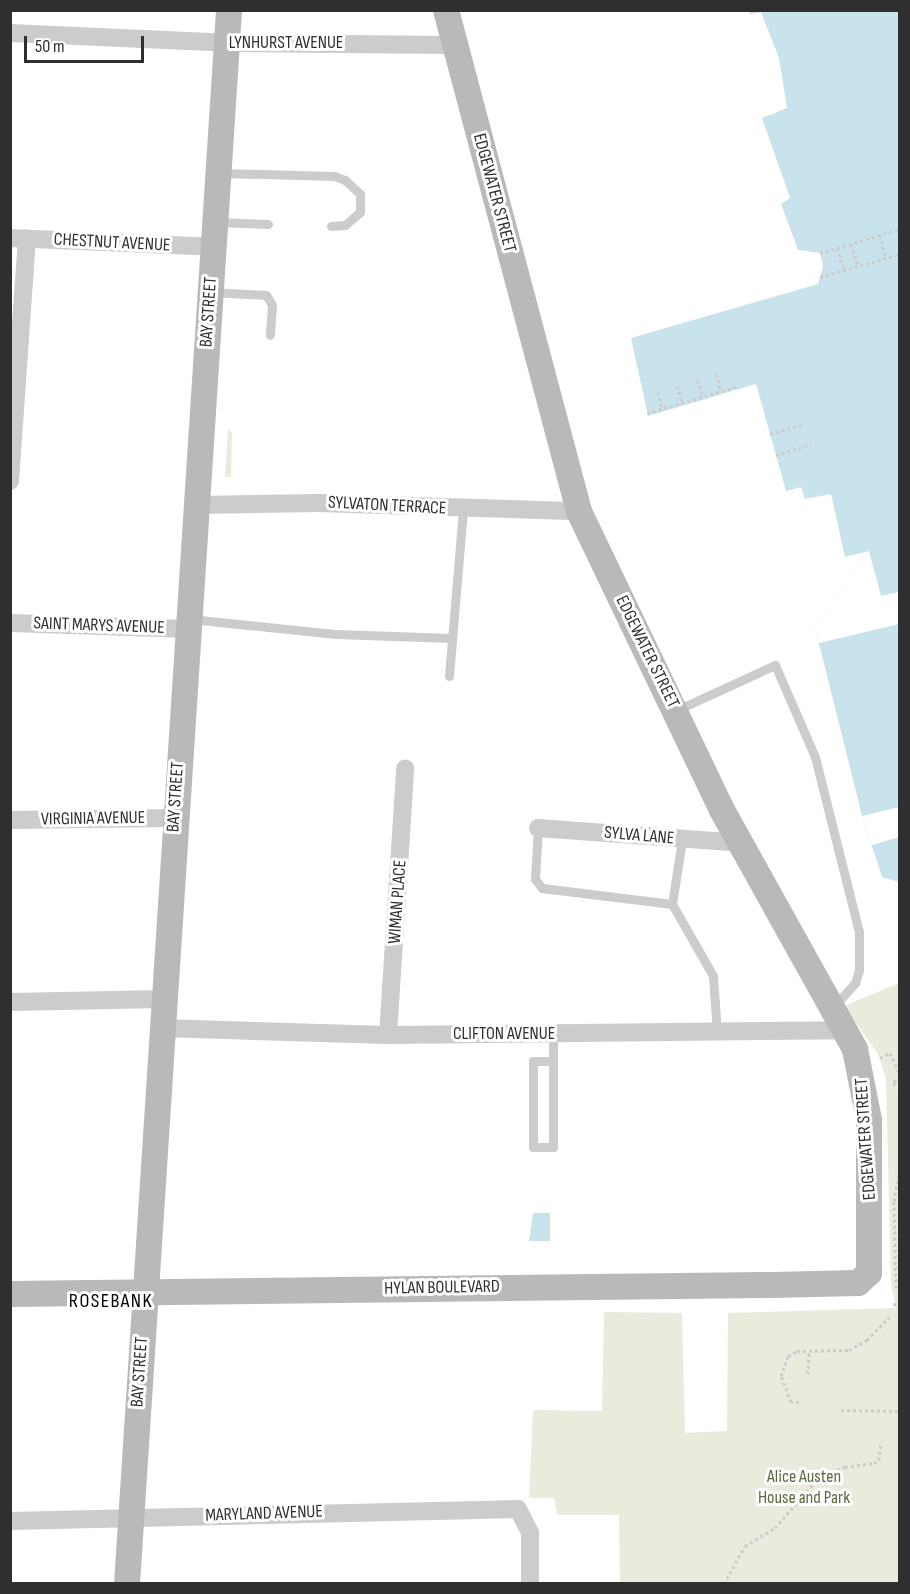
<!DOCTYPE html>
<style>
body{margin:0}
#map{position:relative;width:910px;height:1594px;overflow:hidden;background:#fff;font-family:"Sofia Sans Condensed",sans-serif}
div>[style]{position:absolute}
.green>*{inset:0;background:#e7ecdd}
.water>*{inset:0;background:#c9e3ec}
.pier>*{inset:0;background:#fff}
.path>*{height:3px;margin-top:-1.5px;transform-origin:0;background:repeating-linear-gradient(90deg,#ccc 0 3px,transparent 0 6px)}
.lane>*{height:9px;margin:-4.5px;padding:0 4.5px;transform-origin:4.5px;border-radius:4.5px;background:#ccc}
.street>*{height:18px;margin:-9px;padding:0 9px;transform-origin:9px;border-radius:9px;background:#ccc}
.secondary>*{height:26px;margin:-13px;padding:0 13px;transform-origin:13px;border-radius:13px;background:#b9b9b9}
span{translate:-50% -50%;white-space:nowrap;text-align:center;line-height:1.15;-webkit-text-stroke:6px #fff;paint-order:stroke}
.street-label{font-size:18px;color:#2f2f2f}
.park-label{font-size:18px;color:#586b3c}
.neighbourhood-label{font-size:20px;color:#000;letter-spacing:1.5px}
.frame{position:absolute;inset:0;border:12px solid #2f2f2f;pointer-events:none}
.scale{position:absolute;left:24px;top:36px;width:120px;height:27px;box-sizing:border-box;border:3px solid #2f2f2f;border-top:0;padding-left:8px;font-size:18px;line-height:21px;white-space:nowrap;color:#2f2f2f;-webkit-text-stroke:4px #fff;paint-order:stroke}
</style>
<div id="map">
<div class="green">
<i style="clip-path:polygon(228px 429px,232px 433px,231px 477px,225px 477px)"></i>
<i style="clip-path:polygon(899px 983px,899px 1583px,620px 1583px,619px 1515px,557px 1515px,554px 1498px,529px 1498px,533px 1410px,602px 1411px,604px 1312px,682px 1313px,685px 1433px,727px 1431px,728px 1313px,896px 1308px,891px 1285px,886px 1078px,878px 1054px,844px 1006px)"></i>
</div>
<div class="water">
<i style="clip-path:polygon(749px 11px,899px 11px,899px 903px,886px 889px,862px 816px,815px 628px,869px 551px,845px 557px,831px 494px,805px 499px,801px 487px,786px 491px,756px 384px,648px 416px,631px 338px,818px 284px,823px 266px,820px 253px,798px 250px,781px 204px,790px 198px,762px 118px,778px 112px)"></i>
<i style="clip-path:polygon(533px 1213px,550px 1213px,550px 1241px,529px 1241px)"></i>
</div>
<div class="pier">
<i style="clip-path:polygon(761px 12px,779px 58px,787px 108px,769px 115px,774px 110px,747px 15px)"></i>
<i style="clip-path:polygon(869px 551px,881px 596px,899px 592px,899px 624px,819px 643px,815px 628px)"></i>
<i style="clip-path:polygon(899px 807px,899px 837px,872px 845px,862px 816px)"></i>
<i style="clip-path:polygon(882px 877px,899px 882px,900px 906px,888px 896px)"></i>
</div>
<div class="path">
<i style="left:880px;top:235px;width:24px;rotate:75deg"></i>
<i style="left:851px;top:244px;width:23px;rotate:72deg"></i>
<i style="left:837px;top:248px;width:23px;rotate:72deg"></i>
<i style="left:820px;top:253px;width:84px;rotate:-16.7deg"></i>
<i style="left:820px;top:277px;width:83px;rotate:-16deg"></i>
<i style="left:716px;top:374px;width:18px;rotate:74deg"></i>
<i style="left:697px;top:380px;width:17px;rotate:69deg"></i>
<i style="left:677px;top:386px;width:17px;rotate:73deg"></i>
<i style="left:658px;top:392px;width:16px;rotate:76deg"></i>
<i style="left:647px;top:413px;width:96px;rotate:-16.4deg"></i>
<i style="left:770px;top:434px;width:35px;rotate:-16deg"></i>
<i style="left:776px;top:455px;width:37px;rotate:-17deg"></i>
<i style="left:880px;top:1058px;width:11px;rotate:-27deg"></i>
<i style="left:890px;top:1053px;width:23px;rotate:65deg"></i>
<i style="left:900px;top:1075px;width:11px;rotate:131deg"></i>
<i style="left:893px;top:1083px;width:9px;rotate:36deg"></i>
<i style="left:896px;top:1288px;width:87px;rotate:-91.3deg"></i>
<i style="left:894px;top:1201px;width:32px;rotate:-79deg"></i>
<i style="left:893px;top:1304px;width:7px;rotate:8deg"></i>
<i style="left:808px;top:1374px;width:22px;rotate:-87deg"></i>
<i style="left:799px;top:1402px;width:8px;rotate:180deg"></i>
<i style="left:791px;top:1402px;width:28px;rotate:-111deg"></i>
<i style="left:781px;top:1376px;width:21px;rotate:-71deg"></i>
<i style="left:788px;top:1356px;width:10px;rotate:-29deg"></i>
<i style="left:797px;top:1351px;width:52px;rotate:-1.1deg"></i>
<i style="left:849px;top:1350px;width:21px;rotate:-29deg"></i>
<i style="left:867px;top:1340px;width:32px;rotate:-46deg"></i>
<i style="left:841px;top:1410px;width:57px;rotate:1deg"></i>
<i style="left:724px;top:1584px;width:43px;rotate:-61.1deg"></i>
<i style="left:745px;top:1546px;width:35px;rotate:-31deg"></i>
<i style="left:775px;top:1528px;width:69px;rotate:-49.1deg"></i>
<i style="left:820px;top:1476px;width:27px;rotate:-20deg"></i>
<i style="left:845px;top:1467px;width:29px;rotate:-8deg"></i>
<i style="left:874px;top:1463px;width:6px;rotate:-31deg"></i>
<i style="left:879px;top:1460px;width:18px;rotate:-84deg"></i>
</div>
<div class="lane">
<i style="left:221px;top:173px;width:113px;rotate:1.5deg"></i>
<i style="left:334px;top:176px;width:12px;rotate:20deg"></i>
<i style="left:345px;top:180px;width:21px;rotate:43deg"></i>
<i style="left:360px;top:194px;width:18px;rotate:90deg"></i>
<i style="left:360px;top:212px;width:20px;rotate:139deg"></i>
<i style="left:345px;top:225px;width:14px;rotate:176deg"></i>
<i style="left:217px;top:222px;width:51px;rotate:2.2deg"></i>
<i style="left:212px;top:292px;width:54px;rotate:3.2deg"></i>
<i style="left:266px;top:295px;width:12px;rotate:59deg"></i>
<i style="left:272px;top:305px;width:30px;rotate:94deg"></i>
<i style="left:190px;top:619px;width:147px;rotate:5.9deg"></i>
<i style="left:336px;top:634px;width:115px;rotate:2deg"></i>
<i style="left:449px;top:676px;width:168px;rotate:-85.2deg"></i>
<i style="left:677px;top:710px;width:108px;rotate:-24.7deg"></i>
<i style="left:775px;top:665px;width:100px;rotate:66.5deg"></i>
<i style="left:815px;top:757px;width:180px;rotate:75.9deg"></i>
<i style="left:859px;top:932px;width:38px;rotate:90deg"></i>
<i style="left:859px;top:970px;width:14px;rotate:107deg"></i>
<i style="left:855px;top:983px;width:31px;rotate:132deg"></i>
<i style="left:538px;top:828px;width:51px;rotate:93.4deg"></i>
<i style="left:535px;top:879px;width:11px;rotate:52deg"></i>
<i style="left:542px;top:888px;width:131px;rotate:7deg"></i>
<i style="left:672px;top:904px;width:65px;rotate:-81.1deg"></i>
<i style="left:672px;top:904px;width:83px;rotate:60.3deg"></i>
<i style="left:713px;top:976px;width:57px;rotate:86deg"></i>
<i style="left:553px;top:1034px;width:113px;rotate:90deg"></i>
<i style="left:553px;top:1147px;width:20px;rotate:180deg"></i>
<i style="left:533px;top:1147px;width:86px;rotate:-90deg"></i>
<i style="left:533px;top:1061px;width:20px"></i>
</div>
<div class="street">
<i style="left:10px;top:33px;width:217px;rotate:2.6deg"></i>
<i style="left:227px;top:43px;width:227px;rotate:0.5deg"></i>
<i style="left:10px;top:238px;width:203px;rotate:2.5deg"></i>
<i style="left:10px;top:481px;width:243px;rotate:-86deg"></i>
<i style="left:196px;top:505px;width:123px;rotate:-0.9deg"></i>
<i style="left:319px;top:503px;width:260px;rotate:1.8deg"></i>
<i style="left:10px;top:623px;width:178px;rotate:1.9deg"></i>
<i style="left:10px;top:820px;width:165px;rotate:-0.7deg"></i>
<i style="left:538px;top:828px;width:203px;rotate:4.2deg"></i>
<i style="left:10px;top:1002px;width:154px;rotate:-1.1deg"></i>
<i style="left:162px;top:1028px;width:226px;rotate:1.8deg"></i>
<i style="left:388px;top:1035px;width:457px;rotate:-0.6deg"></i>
<i style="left:388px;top:1035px;width:267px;rotate:-86.3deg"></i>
<i style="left:10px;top:1521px;width:508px;rotate:-1.35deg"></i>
<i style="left:518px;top:1509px;width:27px;rotate:63deg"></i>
<i style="left:530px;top:1533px;width:51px;rotate:90deg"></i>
</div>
<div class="secondary">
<i style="left:10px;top:1294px;width:762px;rotate:-0.68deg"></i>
<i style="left:772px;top:1285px;width:86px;rotate:-1.3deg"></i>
<i style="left:858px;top:1283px;width:15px;rotate:-42deg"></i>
<i style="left:869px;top:1273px;width:153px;rotate:-90deg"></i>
<i style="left:869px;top:1120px;width:72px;rotate:-101.2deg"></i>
<i style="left:855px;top:1049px;width:274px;rotate:-119.1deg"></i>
<i style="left:722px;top:810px;width:331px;rotate:-115.6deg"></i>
<i style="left:579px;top:511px;width:518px;rotate:-104.87deg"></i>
<i style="left:127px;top:1584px;width:1577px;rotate:-86.29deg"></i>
</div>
<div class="street-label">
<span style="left:286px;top:43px">LYNHURST AVENUE</span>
<span style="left:494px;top:193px;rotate:75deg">EDGEWATER STREET</span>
<span style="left:112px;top:243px;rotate:3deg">CHESTNUT AVENUE</span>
<span style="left:209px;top:312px;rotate:-86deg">BAY STREET</span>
<span style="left:387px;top:506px;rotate:3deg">SYLVATON TERRACE</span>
<span style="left:99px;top:626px;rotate:2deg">SAINT MARYS AVENUE</span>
<span style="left:647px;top:652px;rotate:64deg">EDGEWATER STREET</span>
<span style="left:176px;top:797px;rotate:-86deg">BAY STREET</span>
<span style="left:93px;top:819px;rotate:-1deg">VIRGINIA AVENUE</span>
<span style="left:639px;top:836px;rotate:5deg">SYLVA LANE</span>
<span style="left:398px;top:902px;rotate:-86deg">WIMAN PLACE</span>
<span style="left:504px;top:1034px">CLIFTON AVENUE</span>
<span style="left:866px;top:1139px;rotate:-94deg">EDGEWATER STREET</span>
<span style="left:442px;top:1288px;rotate:-1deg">HYLAN BOULEVARD</span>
<span style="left:140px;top:1372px;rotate:-86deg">BAY STREET</span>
<span style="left:264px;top:1514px;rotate:-2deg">MARYLAND AVENUE</span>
</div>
<div class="park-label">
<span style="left:804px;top:1488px">Alice Austen<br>House and Park</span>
</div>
<div class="neighbourhood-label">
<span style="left:111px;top:1301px">ROSEBANK</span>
</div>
<div class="frame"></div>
<div class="scale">50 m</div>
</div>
